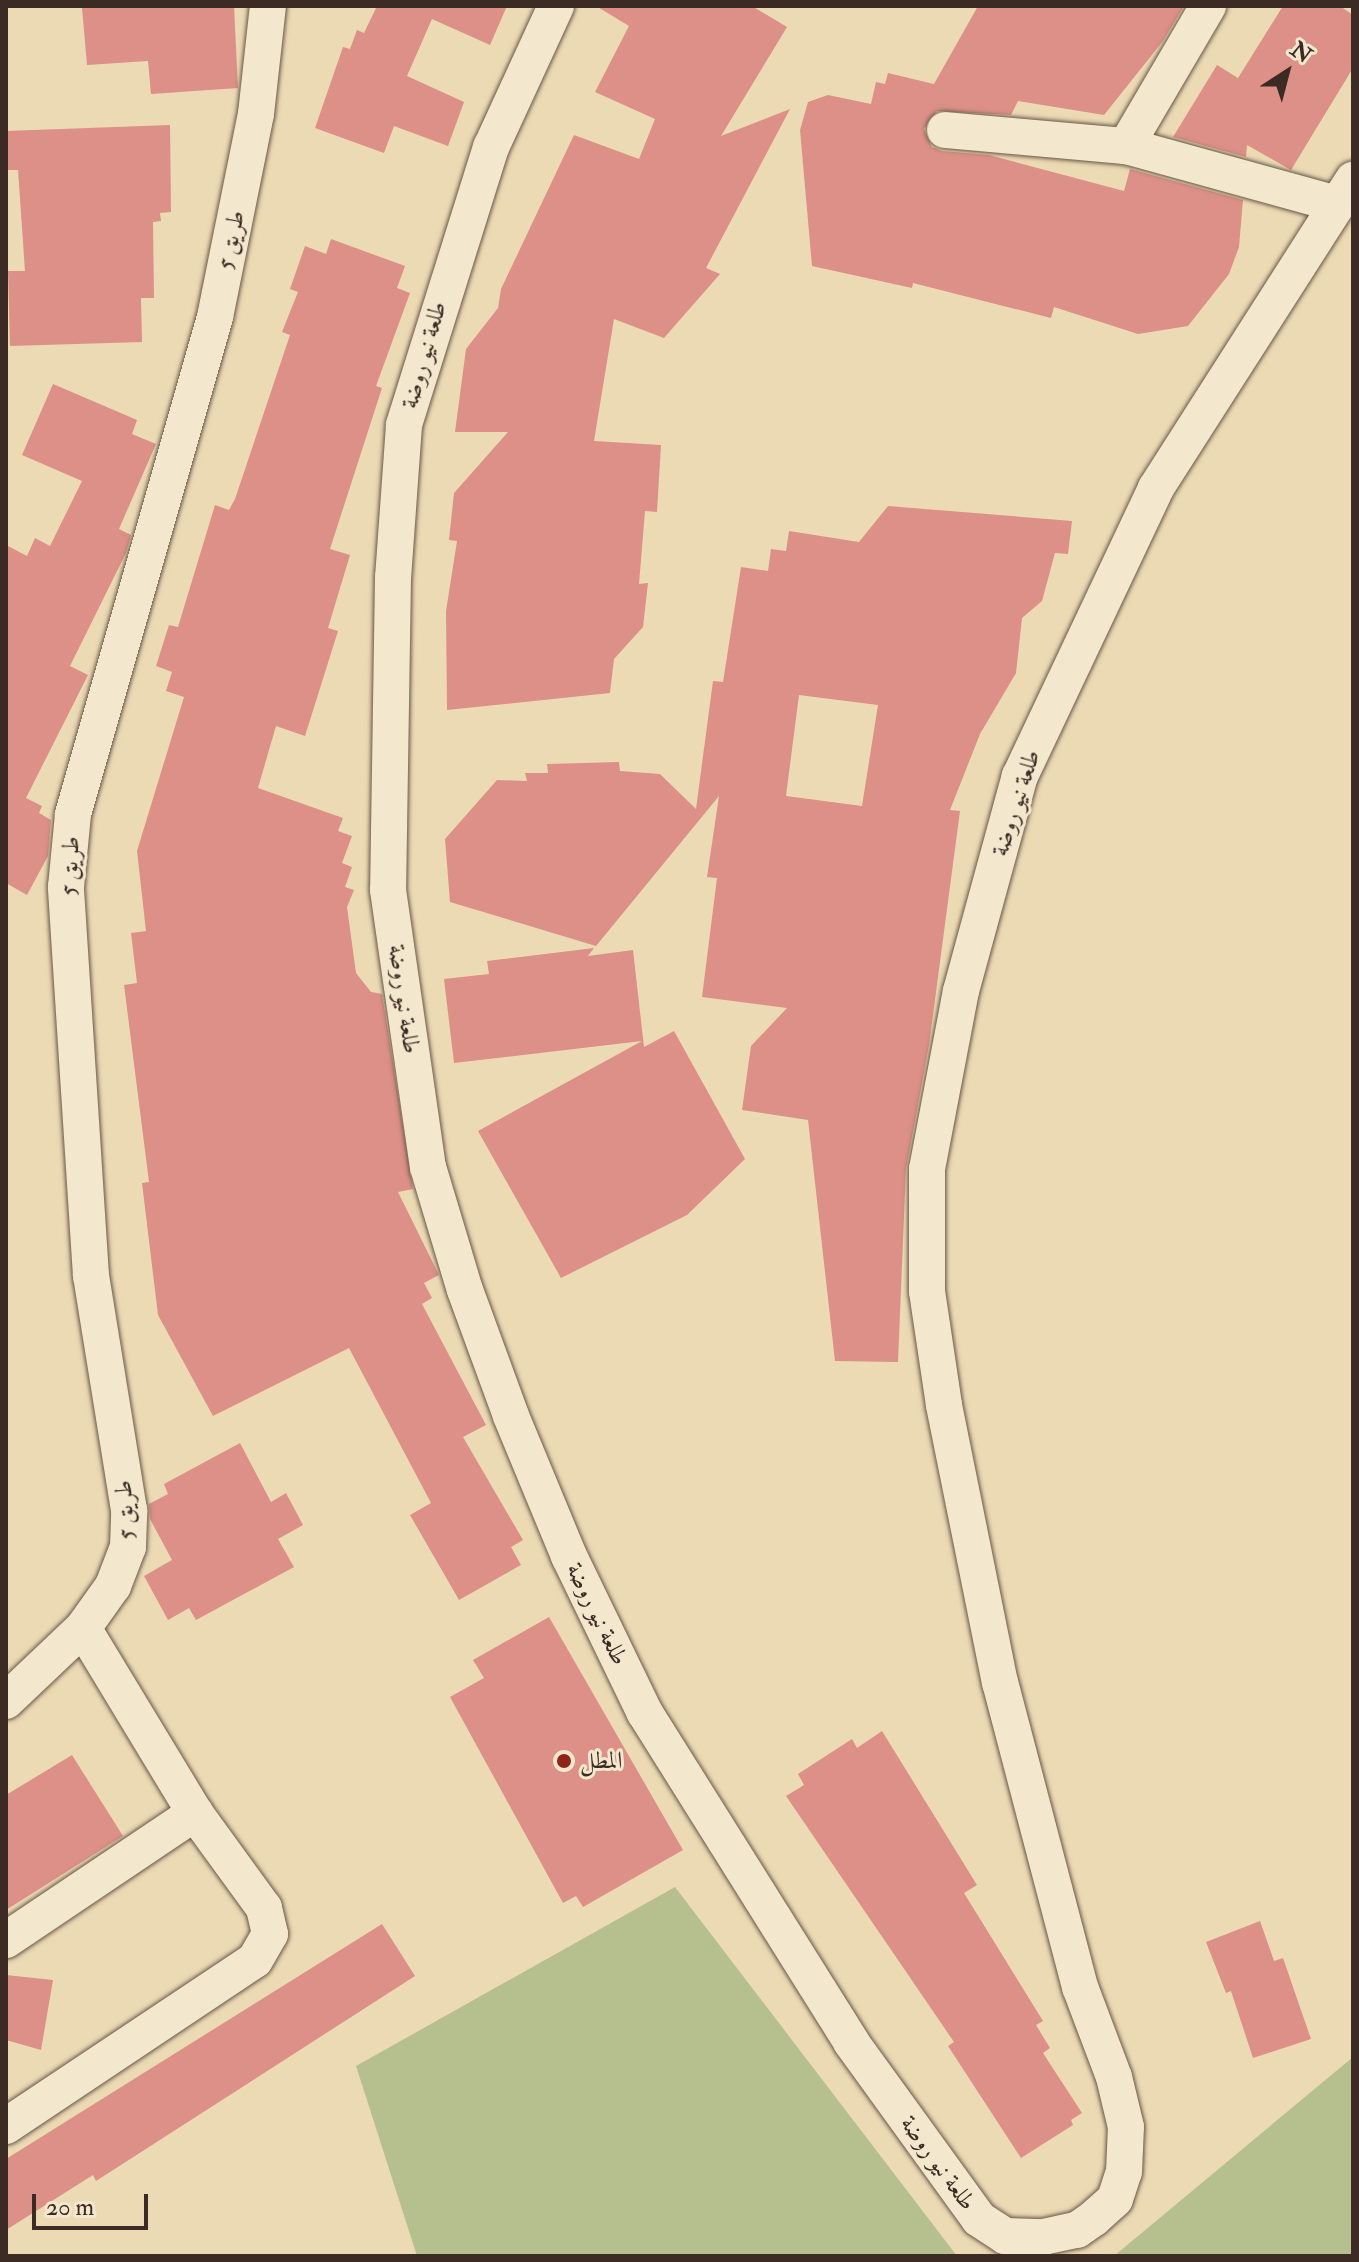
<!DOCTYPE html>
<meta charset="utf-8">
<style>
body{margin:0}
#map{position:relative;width:1359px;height:2262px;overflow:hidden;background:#ecdab4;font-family:"IM FELL Double Pica",Amiri,serif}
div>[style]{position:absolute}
.green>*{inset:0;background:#b6c08e}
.building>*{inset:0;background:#dc9087}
.roads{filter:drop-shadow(0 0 2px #685748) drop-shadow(0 0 2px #685748)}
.street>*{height:36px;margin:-18px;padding:0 18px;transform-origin:18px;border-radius:18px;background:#f3e7ce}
.dots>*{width:22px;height:22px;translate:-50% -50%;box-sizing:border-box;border:4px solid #f3e7ce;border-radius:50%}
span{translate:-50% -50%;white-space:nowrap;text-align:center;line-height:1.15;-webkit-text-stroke:6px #f3e7ce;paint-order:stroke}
.street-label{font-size:24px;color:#3c2b24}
.poi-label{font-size:24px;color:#3c2b24}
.left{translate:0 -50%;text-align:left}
.frame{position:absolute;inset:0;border:8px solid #3c2b24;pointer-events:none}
.north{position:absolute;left:1247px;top:32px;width:80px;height:80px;-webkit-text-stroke:6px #f3e7ce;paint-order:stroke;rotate:36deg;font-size:22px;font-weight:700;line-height:32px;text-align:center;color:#3c2b24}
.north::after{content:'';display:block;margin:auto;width:28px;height:36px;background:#3c2b24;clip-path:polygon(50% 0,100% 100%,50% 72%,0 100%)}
.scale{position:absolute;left:32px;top:2194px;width:116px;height:36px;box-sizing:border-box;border:4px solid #3c2b24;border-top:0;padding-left:10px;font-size:24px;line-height:28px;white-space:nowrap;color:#3c2b24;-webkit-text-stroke:6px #f3e7ce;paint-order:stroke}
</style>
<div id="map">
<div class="green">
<i style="clip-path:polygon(675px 1887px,957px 2256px,417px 2256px,356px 2066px)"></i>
<i style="clip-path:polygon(1353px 2057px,1353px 2256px,1114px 2256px)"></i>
</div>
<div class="building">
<i style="clip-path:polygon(234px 6px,238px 88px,151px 94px,148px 61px,87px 65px,82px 8px)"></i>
<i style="clip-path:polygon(377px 6px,507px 6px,490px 45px,432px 19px,407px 76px,464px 102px,448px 146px,394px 126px,384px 153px,315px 128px,343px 47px,350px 49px,357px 30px,364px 33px)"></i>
<i style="clip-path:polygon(596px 6px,752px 6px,787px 27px,721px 136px,790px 109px,706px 268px,720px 274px,664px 338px,614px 319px,594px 441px,661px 445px,657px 512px,645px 511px,639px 584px,648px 583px,643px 627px,614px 659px,610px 693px,447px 710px,446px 611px,457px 541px,449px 540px,454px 493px,508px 432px,455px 432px,466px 349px,498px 308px,501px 289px,574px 135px,639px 159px,655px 119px,595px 92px,629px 26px)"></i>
<i style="clip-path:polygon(978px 6px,1184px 6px,1163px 41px,1104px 115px,1018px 101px,1011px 115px,937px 111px,924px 129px,932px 147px,942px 151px,989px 155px,1124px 191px,1130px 169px,1243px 200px,1239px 247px,1229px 274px,1188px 326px,1138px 334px,1054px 307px,1051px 318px,913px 283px,912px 288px,812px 266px,800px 130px,808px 102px,828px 95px,871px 104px,876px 82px,885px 84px,888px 73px,934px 84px)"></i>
<i style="clip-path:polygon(1283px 6px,1340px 6px,1353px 15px,1353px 68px,1291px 170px,1247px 145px,1246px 157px,1173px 137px,1217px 65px,1238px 78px)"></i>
<i style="clip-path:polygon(170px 125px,171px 212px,160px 213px,161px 221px,153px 222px,154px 298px,141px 298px,142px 342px,10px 346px,8px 271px,25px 271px,18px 170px,6px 170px,6px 131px)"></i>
<i style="clip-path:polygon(331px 239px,405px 266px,397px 288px,410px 293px,376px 386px,382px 388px,330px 549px,350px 555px,328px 628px,338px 631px,305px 736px,276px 726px,258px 788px,343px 818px,338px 831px,352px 836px,342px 863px,352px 867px,345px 887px,354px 890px,347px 907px,356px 973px,371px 992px,382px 994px,413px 1189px,398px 1192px,439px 1275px,424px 1283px,432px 1298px,422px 1304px,486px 1425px,463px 1437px,523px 1540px,511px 1547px,521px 1565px,459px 1600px,410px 1515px,431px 1503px,349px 1348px,213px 1416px,158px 1315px,142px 1183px,149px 1182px,124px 985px,137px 983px,131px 933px,146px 931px,137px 851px,184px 697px,166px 691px,172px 672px,156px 666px,169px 625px,178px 627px,215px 505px,229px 510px,235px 499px,290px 335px,282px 332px,298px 292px,290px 289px,305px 246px,326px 254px)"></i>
<i style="clip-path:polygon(53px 384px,137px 420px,132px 434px,156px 444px,119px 529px,131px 535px,126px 553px,70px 666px,88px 675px,26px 798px,42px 806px,39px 813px,51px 820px,48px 856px,27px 895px,6px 883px,6px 545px,27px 556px,35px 538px,50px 546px,82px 481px,22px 455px)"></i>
<i style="clip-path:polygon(evenodd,888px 506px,1072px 521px,1068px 554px,1055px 553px,1042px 601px,1022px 618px,1016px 673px,980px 734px,950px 810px,960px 811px,929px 1045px,906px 1169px,898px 1362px,835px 1361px,808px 1120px,742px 1110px,751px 1046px,787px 1008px,702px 997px,717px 878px,707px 877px,719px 796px,596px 946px,450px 902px,445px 839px,497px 780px,527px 781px,525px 773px,548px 773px,547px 764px,619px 762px,620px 771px,660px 774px,696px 809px,713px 681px,723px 682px,741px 567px,768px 571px,771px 549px,786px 551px,789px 531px,859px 542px,888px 506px,799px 695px,878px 705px,862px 806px,786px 796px,799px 695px)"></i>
<i style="clip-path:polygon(594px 948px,588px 956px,633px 950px,644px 1047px,674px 1031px,745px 1159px,687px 1215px,561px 1278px,478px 1131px,642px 1041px,454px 1063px,444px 979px,489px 974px,487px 961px)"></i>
<i style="clip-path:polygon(240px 1443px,271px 1502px,286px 1493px,303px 1525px,278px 1539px,294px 1567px,196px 1620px,189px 1608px,168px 1620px,144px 1576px,172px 1560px,150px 1519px,149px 1504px,168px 1494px,164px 1484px)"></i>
<i style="clip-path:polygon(549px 1617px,683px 1850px,583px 1907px,576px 1896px,563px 1903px,450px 1697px,484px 1678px,473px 1660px)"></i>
<i style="clip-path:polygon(882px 1731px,977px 1885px,964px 1893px,1043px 2021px,1036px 2025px,1050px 2048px,1043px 2053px,1082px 2113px,1071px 2120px,1073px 2125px,1021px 2158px,948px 2046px,954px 2042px,786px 1796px,804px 1785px,798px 1774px,852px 1739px,857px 1748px)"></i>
<i style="clip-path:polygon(72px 1755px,123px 1836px,6px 1910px,6px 1795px)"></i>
<i style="clip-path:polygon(1260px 1921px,1274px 1961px,1283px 1958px,1311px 2039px,1253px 2058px,1231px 1991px,1226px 1993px,1206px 1942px)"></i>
<i style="clip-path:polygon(382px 1924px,415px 1976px,96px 2181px,93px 2175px,6px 2230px,6px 2159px)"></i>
<i style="clip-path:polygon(6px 1975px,53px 1980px,41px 2050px,6px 2040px)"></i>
</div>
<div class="roads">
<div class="street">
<i style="left:556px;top:6px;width:155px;rotate:114.7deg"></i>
<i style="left:491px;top:147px;width:291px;rotate:107.4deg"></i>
<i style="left:404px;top:425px;width:152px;rotate:94.1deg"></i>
<i style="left:393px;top:577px;width:313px;rotate:90.9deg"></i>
<i style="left:388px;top:890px;width:280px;rotate:81.8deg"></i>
<i style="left:428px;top:1167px;width:128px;rotate:73.3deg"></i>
<i style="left:465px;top:1290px;width:134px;rotate:69.9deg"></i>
<i style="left:511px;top:1416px;width:152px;rotate:67.5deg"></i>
<i style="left:569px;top:1556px;width:174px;rotate:64.2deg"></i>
<i style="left:645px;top:1713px;width:388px;rotate:57.9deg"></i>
<i style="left:851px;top:2042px;width:218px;rotate:54.1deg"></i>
<i style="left:979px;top:2219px;width:31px;rotate:33deg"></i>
<i style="left:1005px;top:2236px;width:38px;rotate:2deg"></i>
<i style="left:1043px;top:2237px;width:35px;rotate:-12deg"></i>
<i style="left:1077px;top:2230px;width:21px;rotate:-35deg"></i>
<i style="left:1094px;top:2218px;width:28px;rotate:-42deg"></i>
<i style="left:1115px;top:2199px;width:28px;rotate:-72deg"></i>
<i style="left:1124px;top:2172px;width:45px;rotate:-87.5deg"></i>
<i style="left:1126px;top:2127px;width:51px;rotate:-103.5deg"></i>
<i style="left:1114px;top:2077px;width:96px;rotate:-110.7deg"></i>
<i style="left:1080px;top:1987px;width:314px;rotate:-104.7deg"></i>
<i style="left:1000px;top:1683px;width:284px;rotate:-101.4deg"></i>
<i style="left:944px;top:1405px;width:115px;rotate:-98.5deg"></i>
<i style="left:927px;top:1291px;width:122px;rotate:-90deg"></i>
<i style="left:927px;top:1169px;width:181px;rotate:-79.2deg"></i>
<i style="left:961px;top:991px;width:223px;rotate:-74.7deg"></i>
<i style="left:1020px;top:776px;width:318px;rotate:-64.7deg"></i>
<i style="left:1156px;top:488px;width:366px;rotate:-57.4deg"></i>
<i style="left:945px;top:130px;width:182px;rotate:5.1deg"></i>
<i style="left:1126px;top:146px;width:218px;rotate:15.4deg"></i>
<i style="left:1126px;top:146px;width:162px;rotate:-59.6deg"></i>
<i style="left:6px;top:1701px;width:106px;rotate:-43.5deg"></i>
<i style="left:83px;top:1628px;width:52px;rotate:-54.5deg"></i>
<i style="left:113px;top:1586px;width:42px;rotate:-69deg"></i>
<i style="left:128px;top:1547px;width:37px;rotate:-88deg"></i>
<i style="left:129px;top:1510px;width:237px;rotate:-99.2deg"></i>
<i style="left:91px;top:1276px;width:390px;rotate:-93.7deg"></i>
<i style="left:66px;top:887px;width:73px;rotate:-84.5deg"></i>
<i style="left:73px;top:814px;width:517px;rotate:-74.05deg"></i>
<i style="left:215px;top:317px;width:207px;rotate:-78.6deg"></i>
<i style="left:256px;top:114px;width:109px;rotate:-83.7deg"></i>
<i style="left:6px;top:1940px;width:228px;rotate:-33.9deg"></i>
<i style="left:6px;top:2126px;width:299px;rotate:-33.7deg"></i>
<i style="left:255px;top:1960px;width:30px;rotate:-60deg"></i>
<i style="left:270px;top:1934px;width:27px;rotate:-103deg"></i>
<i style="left:264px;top:1908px;width:117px;rotate:-126deg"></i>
<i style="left:195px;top:1813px;width:216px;rotate:-121.2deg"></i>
</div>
</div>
<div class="dots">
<i style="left:564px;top:1761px;background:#8f2418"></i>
</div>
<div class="street-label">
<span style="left:231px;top:240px;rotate:-78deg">طريق 5</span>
<span style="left:424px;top:355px;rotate:-74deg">طلعة نيو روضة</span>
<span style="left:1016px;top:803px;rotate:-72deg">طلعة نيو روضة</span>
<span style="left:70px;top:866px;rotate:-87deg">طريق 5</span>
<span style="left:404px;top:999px;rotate:82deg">طلعة نيو روضة</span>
<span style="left:125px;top:1510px;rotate:-93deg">طريق 5</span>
<span style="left:597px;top:1614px;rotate:64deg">طلعة نيو روضة</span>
<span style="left:938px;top:2163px;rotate:54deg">طلعة نيو روضة</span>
</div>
<div class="poi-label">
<span class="left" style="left:580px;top:1761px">المطل</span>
</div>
<div class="frame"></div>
<div class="north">N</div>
<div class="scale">20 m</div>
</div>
